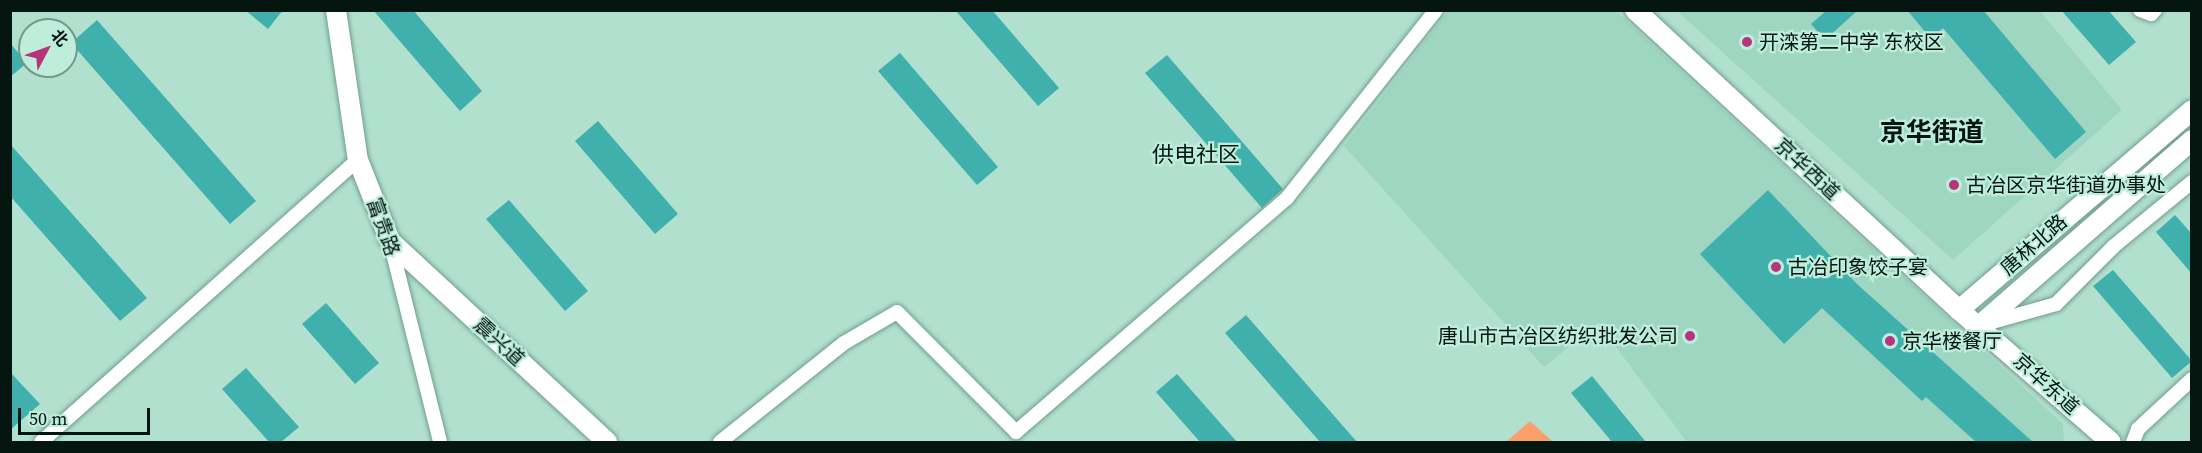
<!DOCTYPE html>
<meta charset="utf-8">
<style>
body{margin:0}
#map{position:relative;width:2202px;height:453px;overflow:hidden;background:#b2e0cf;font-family:"Source Serif 4","Noto Sans SC",serif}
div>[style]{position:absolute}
.built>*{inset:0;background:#9fd6c2}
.green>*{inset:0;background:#fba06a}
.building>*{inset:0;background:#40b0ac}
.roads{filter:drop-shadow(0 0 2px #719d8d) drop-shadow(0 0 2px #719d8d)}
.street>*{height:14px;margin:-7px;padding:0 7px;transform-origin:7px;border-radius:7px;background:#fff}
.secondary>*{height:20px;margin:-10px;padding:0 10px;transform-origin:10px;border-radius:10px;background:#fff}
.dots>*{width:16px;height:16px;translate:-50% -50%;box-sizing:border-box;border:3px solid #beeddc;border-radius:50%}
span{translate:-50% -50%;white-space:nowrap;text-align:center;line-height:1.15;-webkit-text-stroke:4.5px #beeddc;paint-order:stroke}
.poi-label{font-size:20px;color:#051611}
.left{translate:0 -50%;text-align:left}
.right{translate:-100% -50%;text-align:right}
.street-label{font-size:20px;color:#051611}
.quarter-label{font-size:22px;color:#051611}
.district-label{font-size:26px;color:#051611;font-weight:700}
.frame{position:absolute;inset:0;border:12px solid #051611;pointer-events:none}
.north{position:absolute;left:18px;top:18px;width:60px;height:60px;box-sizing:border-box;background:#beeddc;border:2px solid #74978b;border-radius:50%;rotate:49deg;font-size:16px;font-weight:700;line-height:24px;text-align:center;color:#051611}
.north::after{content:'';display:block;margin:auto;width:21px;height:27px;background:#b7347c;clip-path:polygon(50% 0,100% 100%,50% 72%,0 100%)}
.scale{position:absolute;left:18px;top:408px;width:132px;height:27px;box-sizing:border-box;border:3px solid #051611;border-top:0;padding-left:8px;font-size:18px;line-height:21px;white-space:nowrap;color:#051611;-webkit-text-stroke:4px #beeddc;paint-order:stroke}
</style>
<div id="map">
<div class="built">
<i style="clip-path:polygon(1448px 11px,1616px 11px,2063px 424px,2064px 442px,1687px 442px,1598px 323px,1544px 367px,1344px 146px)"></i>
<i style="clip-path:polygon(1677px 11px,2040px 11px,2122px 110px,1953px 260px)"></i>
</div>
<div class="green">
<i style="clip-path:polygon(1530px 421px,1553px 442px,1506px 442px)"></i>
</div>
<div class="building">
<i style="clip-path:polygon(245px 10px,283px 10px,268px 29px)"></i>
<i style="clip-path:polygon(373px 10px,413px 10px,482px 91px,460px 111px)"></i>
<i style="clip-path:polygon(955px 10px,992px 10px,1059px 88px,1038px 106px)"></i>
<i style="clip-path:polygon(1827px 10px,1858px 10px,1825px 40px,1811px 24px)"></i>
<i style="clip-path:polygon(1907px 10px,1983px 10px,2086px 132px,2055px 159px,1943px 28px,1931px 39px)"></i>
<i style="clip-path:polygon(2061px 10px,2108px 10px,2136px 42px,2109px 65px)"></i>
<i style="clip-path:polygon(97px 20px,256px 201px,230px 224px,71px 43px)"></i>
<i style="clip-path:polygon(10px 43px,27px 63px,10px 77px)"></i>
<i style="clip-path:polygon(900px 53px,998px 167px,977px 185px,878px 71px)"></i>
<i style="clip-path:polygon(1167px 55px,1283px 189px,1262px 208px,1145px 73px)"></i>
<i style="clip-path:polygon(598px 121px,678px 214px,655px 234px,575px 141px)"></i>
<i style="clip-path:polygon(10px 144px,147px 298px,120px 321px,10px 196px)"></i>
<i style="clip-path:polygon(1768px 190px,1857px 284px,2033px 442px,1976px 442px,1926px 397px,1922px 401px,1822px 308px,1784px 344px,1700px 254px)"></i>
<i style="clip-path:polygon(509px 200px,588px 291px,565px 311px,486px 219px)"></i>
<i style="clip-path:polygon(2175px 215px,2192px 234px,2192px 274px,2156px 232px)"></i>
<i style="clip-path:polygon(2113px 270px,2192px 361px,2172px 378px,2093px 286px)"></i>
<i style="clip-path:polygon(326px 303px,379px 363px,355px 384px,302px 324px)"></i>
<i style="clip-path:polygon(1246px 315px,1357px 442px,1320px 442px,1225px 333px)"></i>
<i style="clip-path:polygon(246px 368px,299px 427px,281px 442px,269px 442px,222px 389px)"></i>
<i style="clip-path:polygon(10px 372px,40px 404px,10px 430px)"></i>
<i style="clip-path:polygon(1177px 374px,1237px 442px,1200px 442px,1156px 392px)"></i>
<i style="clip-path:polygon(1592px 376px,1646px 442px,1612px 442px,1571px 393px)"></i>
</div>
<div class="roads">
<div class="street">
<i style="left:2140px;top:10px;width:12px;rotate:20deg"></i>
<i style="left:2151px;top:14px;width:6px;rotate:-45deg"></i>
<i style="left:390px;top:241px;width:207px;rotate:76deg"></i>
<i style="left:1985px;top:324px;width:74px;rotate:-15.7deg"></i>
<i style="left:2056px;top:304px;width:82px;rotate:-45deg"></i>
<i style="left:2114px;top:246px;width:101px;rotate:-39.4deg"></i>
<i style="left:41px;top:442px;width:424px;rotate:-41.7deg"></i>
<i style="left:720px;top:442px;width:159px;rotate:-38.6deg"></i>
<i style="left:844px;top:343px;width:61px;rotate:-30.3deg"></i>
<i style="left:897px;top:312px;width:169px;rotate:45.2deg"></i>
<i style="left:1016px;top:432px;width:358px;rotate:-40.8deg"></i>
<i style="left:1287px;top:198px;width:240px;rotate:-51.6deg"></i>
<i style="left:2133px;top:442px;width:14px;rotate:-69deg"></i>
<i style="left:2138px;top:429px;width:74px;rotate:-42.8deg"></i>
</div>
<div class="secondary">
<i style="left:336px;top:10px;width:152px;rotate:81.7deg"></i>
<i style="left:358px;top:160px;width:87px;rotate:68.4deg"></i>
<i style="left:390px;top:241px;width:296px;rotate:42.8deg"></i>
<i style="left:1635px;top:10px;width:442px;rotate:42.8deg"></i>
<i style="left:1959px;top:310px;width:201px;rotate:41deg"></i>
<i style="left:1959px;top:310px;width:307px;rotate:-40.6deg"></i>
<i style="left:1980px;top:325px;width:281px;rotate:-41.1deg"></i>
</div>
</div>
<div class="dots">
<i style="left:1747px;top:42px;background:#b7347c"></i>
<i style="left:1954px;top:185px;background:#b7347c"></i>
<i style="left:1776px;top:267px;background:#b7347c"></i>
<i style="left:1690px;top:336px;background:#b7347c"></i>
<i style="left:1890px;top:341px;background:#b7347c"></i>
</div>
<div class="poi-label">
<span class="left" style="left:1759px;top:42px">开滦第二中学 东校区</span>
<span class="left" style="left:1966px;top:185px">古冶区京华街道办事处</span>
<span class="left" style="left:1788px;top:267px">古冶印象饺子宴</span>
<span class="right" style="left:1678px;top:336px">唐山市古冶区纺织批发公司</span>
<span class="left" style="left:1902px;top:341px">京华楼餐厅</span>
</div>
<div class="street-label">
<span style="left:1807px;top:169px;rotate:43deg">京华西道</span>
<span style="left:383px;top:227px;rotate:71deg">富贵路</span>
<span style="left:2034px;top:245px;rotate:-41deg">唐林北路</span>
<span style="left:499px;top:342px;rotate:43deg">震兴道</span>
<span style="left:2046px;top:384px;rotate:42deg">京华东道</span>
</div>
<div class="quarter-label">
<span style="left:1196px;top:155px">供电社区</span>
</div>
<div class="district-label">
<span style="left:1932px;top:133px">京华街道</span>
</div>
<div class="frame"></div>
<div class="north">北</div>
<div class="scale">50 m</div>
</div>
